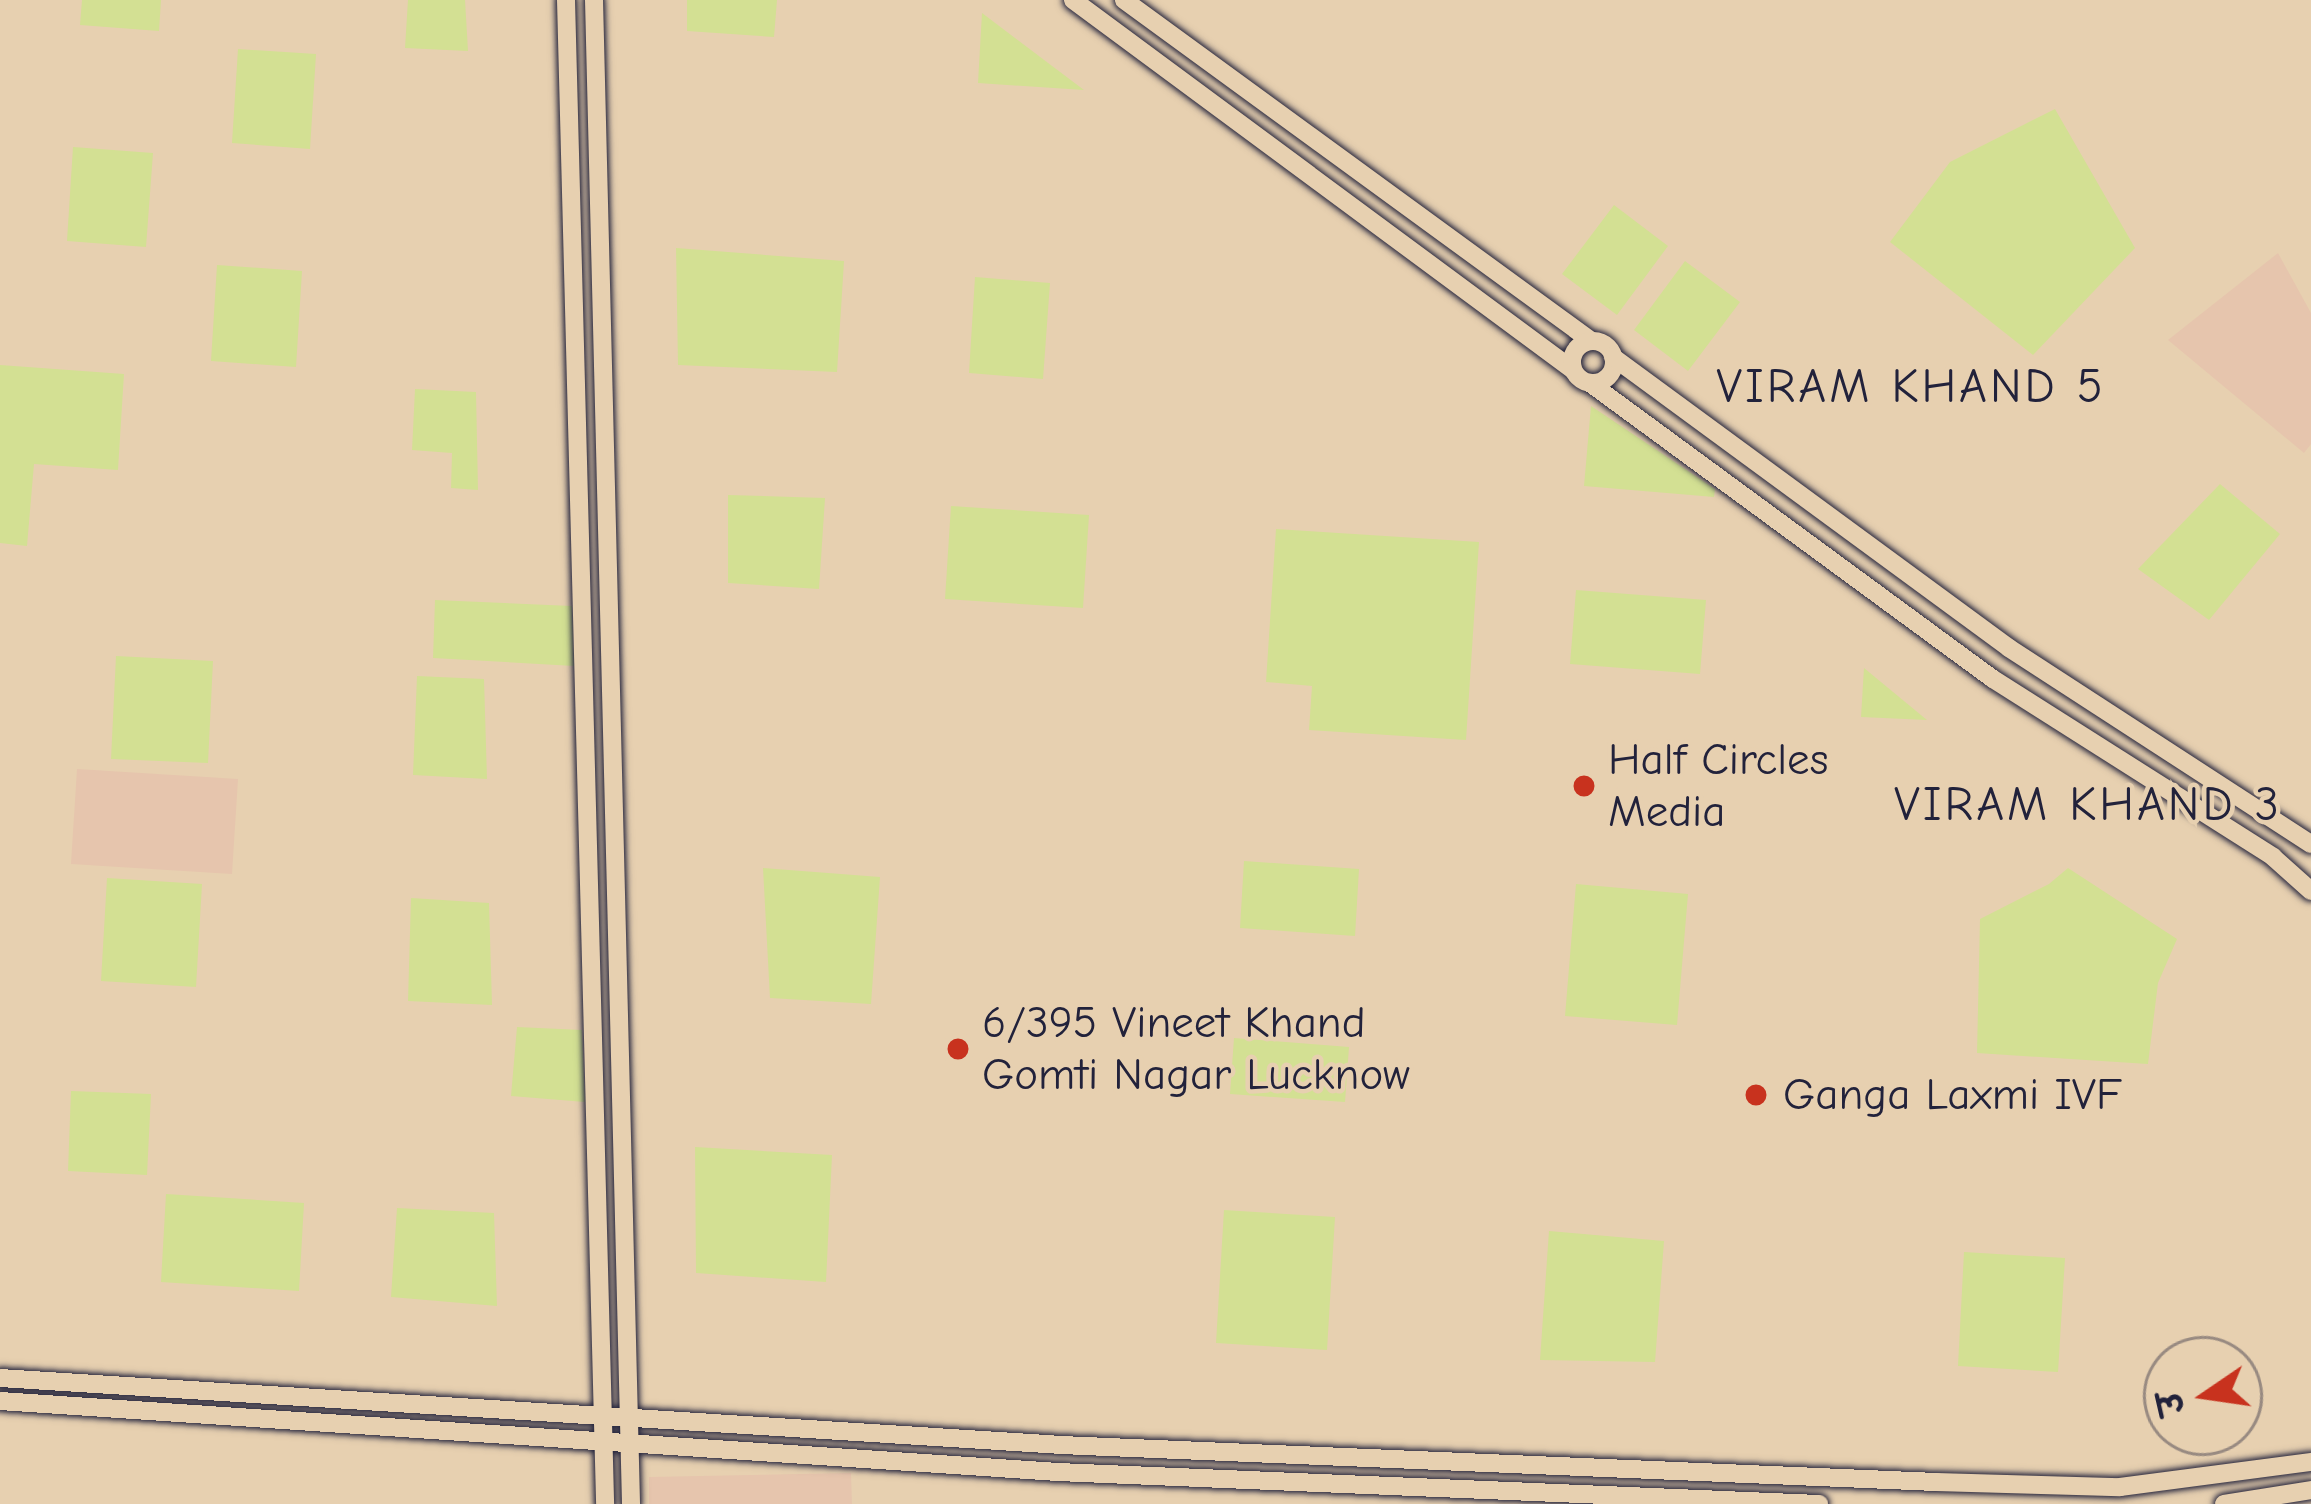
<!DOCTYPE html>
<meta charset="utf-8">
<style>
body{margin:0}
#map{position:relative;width:2311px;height:1504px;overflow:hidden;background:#e7d0b0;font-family:"Comic Neue","Playpen Sans Deva",sans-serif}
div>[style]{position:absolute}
.built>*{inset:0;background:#e6c5ad}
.green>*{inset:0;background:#d3e093}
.roads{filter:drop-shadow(0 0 3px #22223b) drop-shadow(0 0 3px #22223b)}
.secondary>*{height:18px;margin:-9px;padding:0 9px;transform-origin:9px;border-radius:9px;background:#e7d0b0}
.secondary>.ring{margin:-9px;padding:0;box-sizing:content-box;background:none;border:18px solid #e7d0b0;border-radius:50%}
.dots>*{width:33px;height:33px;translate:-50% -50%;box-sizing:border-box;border:6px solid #e7d0b0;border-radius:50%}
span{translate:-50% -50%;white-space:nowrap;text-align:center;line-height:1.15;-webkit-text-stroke:9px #e7d0b0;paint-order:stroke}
.poi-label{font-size:45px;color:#22223b}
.left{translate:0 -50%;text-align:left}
.neighbourhood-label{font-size:48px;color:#22223b;letter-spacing:3px}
.north{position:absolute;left:2143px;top:1336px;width:120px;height:120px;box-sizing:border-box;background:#e7d0b0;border:3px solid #988a81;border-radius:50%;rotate:257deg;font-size:33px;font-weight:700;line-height:48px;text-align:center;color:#22223b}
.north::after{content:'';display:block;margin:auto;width:42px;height:54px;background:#c8321e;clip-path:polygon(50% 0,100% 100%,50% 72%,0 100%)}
</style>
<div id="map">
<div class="built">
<i style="clip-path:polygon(2278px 253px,2311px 313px,2311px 444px,2304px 453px,2168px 340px)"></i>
<i style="clip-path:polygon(77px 769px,238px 779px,232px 874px,71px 864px)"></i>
<i style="clip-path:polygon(851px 1473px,852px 1504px,649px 1504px,649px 1477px)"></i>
</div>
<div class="green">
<i style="clip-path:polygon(82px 0,161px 0,159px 31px,80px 25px)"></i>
<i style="clip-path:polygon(408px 0,465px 0,468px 51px,405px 48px)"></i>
<i style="clip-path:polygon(687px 0,777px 0,774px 37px,687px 31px)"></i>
<i style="clip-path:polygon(982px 13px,1084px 90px,978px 83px)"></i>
<i style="clip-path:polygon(238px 49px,316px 54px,310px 149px,232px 143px)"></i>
<i style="clip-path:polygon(2055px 109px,2135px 248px,2033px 355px,1890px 242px,1950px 162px)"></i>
<i style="clip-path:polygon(73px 147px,153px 153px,146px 247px,67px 241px)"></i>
<i style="clip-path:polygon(1614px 205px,1668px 246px,1617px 315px,1562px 274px)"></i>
<i style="clip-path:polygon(676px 248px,844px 261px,837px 372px,678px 365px)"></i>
<i style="clip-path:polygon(1685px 261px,1740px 302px,1688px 371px,1634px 330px)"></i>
<i style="clip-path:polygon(217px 265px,302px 271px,296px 367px,211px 361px)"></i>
<i style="clip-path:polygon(975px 277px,1050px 283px,1043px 379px,969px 373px)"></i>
<i style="clip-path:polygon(0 365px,124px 374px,118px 470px,34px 464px,27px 546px,0 543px)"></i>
<i style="clip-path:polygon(415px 389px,476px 392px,478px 490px,451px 488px,452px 453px,412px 450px)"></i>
<i style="clip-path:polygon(1591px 406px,1715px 489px,1714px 497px,1584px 486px)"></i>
<i style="clip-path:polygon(2220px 484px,2280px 534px,2209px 620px,2138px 569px)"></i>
<i style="clip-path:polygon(728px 495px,825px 498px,819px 589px,728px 583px)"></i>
<i style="clip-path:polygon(951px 506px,1089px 515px,1083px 608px,945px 599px)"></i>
<i style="clip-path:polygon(1276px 529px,1479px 542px,1466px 740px,1309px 730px,1312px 686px,1266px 682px)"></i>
<i style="clip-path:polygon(1576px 590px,1706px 600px,1700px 674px,1570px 664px)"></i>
<i style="clip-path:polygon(435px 600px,572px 606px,574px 666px,433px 658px)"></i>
<i style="clip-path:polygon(116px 656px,213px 661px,208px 763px,111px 759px)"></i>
<i style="clip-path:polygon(1864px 668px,1927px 720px,1861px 717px)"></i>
<i style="clip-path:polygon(417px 676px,484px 679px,487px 779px,413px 775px)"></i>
<i style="clip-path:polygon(1244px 861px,1359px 869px,1355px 936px,1240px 928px)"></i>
<i style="clip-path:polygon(763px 868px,880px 877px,871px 1004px,770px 998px)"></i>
<i style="clip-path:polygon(2068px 868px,2177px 939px,2158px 983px,2148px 1064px,1977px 1053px,1980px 919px,2049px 884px)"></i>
<i style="clip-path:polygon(107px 878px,202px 884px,196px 987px,101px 981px)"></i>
<i style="clip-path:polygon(1576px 884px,1688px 894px,1677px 1025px,1565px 1016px)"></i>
<i style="clip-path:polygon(411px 898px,489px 903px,492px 1005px,408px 1001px)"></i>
<i style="clip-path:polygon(517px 1027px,582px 1030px,585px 1102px,511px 1096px)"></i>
<i style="clip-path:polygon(1234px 1038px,1349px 1047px,1345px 1102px,1230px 1094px)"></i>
<i style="clip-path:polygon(71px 1091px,151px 1094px,147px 1175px,68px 1171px)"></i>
<i style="clip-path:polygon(695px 1147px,832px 1155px,826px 1282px,696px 1273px)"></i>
<i style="clip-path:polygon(166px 1194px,304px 1203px,299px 1291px,161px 1282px)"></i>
<i style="clip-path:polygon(397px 1208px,494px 1213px,497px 1306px,391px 1297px)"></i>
<i style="clip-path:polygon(1224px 1210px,1335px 1217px,1327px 1350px,1216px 1343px)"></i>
<i style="clip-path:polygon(1549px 1231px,1664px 1241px,1655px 1362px,1540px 1360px)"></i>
<i style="clip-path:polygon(1964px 1252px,2065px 1258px,2058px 1372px,1958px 1366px)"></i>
</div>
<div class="roads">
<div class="secondary">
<i style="left:566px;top:0;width:1505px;rotate:88.51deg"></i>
<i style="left:594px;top:0;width:1504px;rotate:88.59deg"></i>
<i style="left:1073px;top:0;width:622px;rotate:36.5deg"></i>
<i style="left:1124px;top:0;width:577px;rotate:36.12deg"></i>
<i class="ring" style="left:1572px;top:341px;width:24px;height:24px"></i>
<i style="left:1613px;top:357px;width:491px;rotate:36.3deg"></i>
<i style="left:2009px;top:648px;width:360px;rotate:33deg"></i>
<i style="left:1590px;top:383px;width:500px;rotate:36.3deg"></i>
<i style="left:1993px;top:679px;width:332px;rotate:32.4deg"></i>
<i style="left:2273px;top:857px;width:51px;rotate:41.8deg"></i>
<i style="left:0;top:1378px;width:1063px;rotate:3.61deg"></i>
<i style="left:1061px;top:1445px;width:876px;rotate:2.42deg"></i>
<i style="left:1936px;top:1482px;width:184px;rotate:1.6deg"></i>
<i style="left:2120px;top:1487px;width:193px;rotate:-7.5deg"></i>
<i style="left:0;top:1401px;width:1060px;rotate:3.84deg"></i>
<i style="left:1058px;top:1472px;width:762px;rotate:2.41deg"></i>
<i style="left:2224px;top:1504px;width:88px;rotate:-9.1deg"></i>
</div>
</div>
<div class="dots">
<i style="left:1584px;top:786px;background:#c8321e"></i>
<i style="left:958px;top:1049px;background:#c8321e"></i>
<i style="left:1756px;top:1095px;background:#c8321e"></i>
</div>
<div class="poi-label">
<span class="left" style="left:1608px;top:786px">Half Circles<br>Media</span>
<span class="left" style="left:982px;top:1049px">6/395 Vineet Khand<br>Gomti Nagar Lucknow</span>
<span class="left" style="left:1783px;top:1095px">Ganga Laxmi IVF</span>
</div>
<div class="neighbourhood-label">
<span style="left:1911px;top:387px">VIRAM KHAND 5</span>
<span style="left:2088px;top:805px">VIRAM KHAND 3</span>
</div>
<div class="north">उ</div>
</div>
